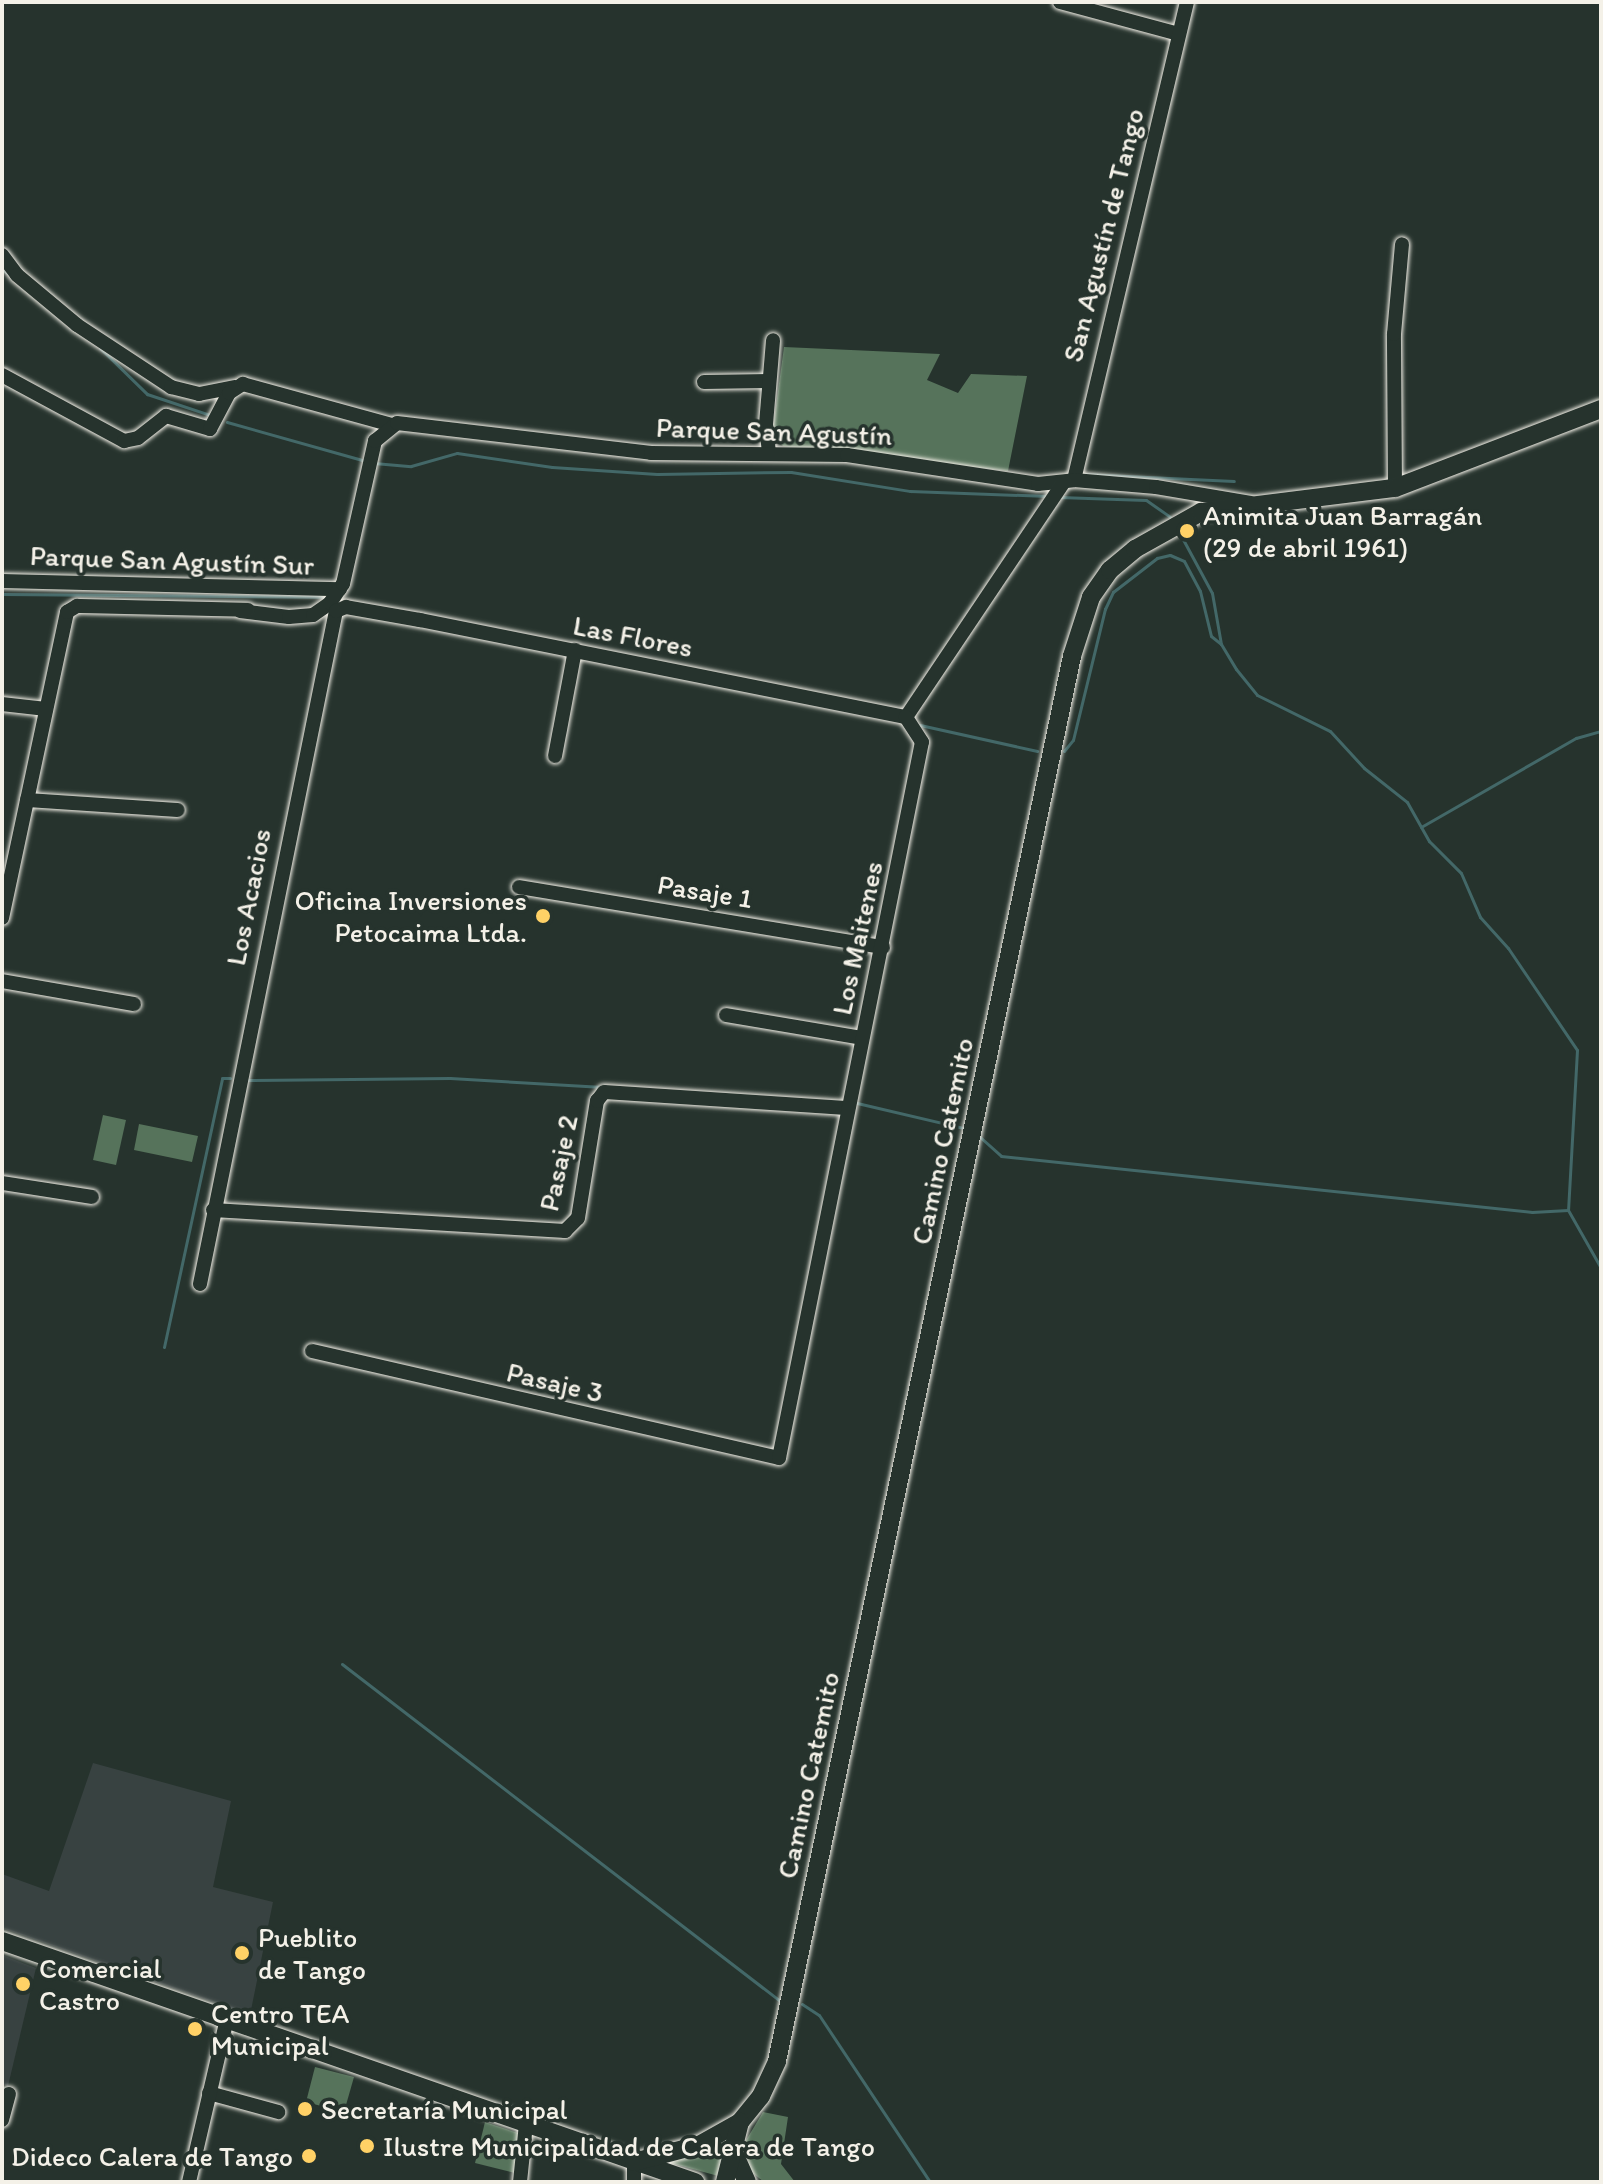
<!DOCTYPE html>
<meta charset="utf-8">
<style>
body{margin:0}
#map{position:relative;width:1603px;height:2184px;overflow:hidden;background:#26332d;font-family:Itim,sans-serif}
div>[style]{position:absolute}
.built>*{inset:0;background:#384241}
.green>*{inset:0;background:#56735b}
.stream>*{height:3px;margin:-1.5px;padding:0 1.5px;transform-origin:1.5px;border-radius:1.5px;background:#436868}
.roads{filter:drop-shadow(0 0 2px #f4f1e8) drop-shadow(0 0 2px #f4f1e8)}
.minor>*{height:14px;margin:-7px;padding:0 7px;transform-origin:7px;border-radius:7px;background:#26332d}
.major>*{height:18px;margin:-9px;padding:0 9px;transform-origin:9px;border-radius:9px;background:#26332d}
.dots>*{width:22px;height:22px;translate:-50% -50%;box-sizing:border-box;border:4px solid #26332d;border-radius:50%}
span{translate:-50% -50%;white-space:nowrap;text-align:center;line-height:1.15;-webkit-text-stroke:7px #26332d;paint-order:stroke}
.street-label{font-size:28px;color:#f4f1e8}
.poi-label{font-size:28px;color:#f4f1e8}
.left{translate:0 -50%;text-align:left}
.right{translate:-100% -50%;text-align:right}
.frame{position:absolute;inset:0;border:4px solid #f4f1e8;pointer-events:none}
</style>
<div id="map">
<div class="built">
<i style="clip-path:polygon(93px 1763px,231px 1801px,213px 1887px,273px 1902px,250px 2015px,2px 1928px,2px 1874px,49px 1891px)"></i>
<i style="clip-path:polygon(2px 1955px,36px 1968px,8px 2086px,2px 2084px)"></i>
</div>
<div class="green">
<i style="clip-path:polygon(784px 347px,940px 354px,927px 380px,958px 393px,971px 374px,1027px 376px,1008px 471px,783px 446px,772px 435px)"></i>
<i style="clip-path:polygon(103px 1115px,126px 1120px,116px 1165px,93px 1160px)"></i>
<i style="clip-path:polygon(139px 1124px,198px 1136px,192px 1162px,134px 1150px)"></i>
<i style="clip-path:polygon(315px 2067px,354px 2077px,344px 2112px,306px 2102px)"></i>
<i style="clip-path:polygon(763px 2112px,788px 2117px,781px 2164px,795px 2182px,764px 2182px,750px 2171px,745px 2142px)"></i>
<i style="clip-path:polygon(485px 2122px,521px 2134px,515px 2173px,475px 2163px)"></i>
<i style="clip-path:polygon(733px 2137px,722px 2177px,667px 2162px,705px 2152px)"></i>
</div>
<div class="stream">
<i style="left:2px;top:269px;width:10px;rotate:37deg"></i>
<i style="left:100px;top:348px;width:66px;rotate:44.4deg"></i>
<i style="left:147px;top:394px;width:70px;rotate:18.4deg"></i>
<i style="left:227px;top:422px;width:144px;rotate:15.7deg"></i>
<i style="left:374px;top:463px;width:37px;rotate:5deg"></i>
<i style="left:411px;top:466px;width:48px;rotate:-15.8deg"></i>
<i style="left:457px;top:453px;width:96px;rotate:8.4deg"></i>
<i style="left:552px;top:467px;width:105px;rotate:3.8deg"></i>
<i style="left:657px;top:474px;width:134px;rotate:-0.9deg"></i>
<i style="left:791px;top:472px;width:121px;rotate:9.1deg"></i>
<i style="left:910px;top:491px;width:138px;rotate:2.1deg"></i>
<i style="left:1083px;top:474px;width:151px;rotate:2.7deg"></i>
<i style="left:1059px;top:497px;width:87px;rotate:2deg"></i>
<i style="left:1146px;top:500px;width:29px;rotate:35deg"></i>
<i style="left:1179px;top:532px;width:69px;rotate:61.6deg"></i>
<i style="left:1212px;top:593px;width:52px;rotate:80deg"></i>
<i style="left:1221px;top:644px;width:29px;rotate:59deg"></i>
<i style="left:1236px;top:669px;width:33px;rotate:51deg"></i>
<i style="left:1257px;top:695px;width:81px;rotate:26.3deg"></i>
<i style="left:1330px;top:731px;width:50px;rotate:47.4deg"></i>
<i style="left:1364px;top:768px;width:55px;rotate:38.3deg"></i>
<i style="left:1407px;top:802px;width:45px;rotate:60.6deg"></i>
<i style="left:1429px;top:841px;width:45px;rotate:45deg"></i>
<i style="left:1461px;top:873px;width:48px;rotate:66.6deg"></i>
<i style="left:1480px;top:917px;width:42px;rotate:47.9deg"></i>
<i style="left:1508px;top:948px;width:123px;rotate:55.9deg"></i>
<i style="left:1577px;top:1050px;width:160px;rotate:93.2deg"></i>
<i style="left:1568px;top:1210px;width:67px;rotate:60.4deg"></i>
<i style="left:2px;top:594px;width:322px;rotate:0.5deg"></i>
<i style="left:920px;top:725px;width:120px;rotate:12.5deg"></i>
<i style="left:1064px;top:751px;width:14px;rotate:-51deg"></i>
<i style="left:1073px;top:740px;width:135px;rotate:-76.3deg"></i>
<i style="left:1105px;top:609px;width:19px;rotate:-65deg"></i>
<i style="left:1113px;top:592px;width:56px;rotate:-37.7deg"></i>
<i style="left:1157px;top:558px;width:13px;rotate:-13deg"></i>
<i style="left:1170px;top:555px;width:15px;rotate:23deg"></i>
<i style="left:1184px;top:561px;width:34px;rotate:62deg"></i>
<i style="left:1200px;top:591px;width:46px;rotate:76.3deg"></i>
<i style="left:1211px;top:636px;width:13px;rotate:39deg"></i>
<i style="left:1421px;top:827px;width:179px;rotate:-29.9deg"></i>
<i style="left:1576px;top:738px;width:26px;rotate:-16deg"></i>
<i style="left:249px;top:1080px;width:201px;rotate:-0.6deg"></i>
<i style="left:450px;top:1078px;width:153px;rotate:3.4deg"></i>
<i style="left:857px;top:1103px;width:110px;rotate:13.2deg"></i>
<i style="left:980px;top:1137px;width:28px;rotate:42deg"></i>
<i style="left:1001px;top:1156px;width:534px;rotate:6.02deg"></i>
<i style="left:1532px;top:1212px;width:36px;rotate:-3deg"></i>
<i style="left:164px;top:1347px;width:275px;rotate:-77.8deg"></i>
<i style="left:222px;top:1078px;width:8px"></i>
<i style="left:342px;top:1664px;width:553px;rotate:37.57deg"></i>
<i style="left:802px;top:2004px;width:20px;rotate:33deg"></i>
<i style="left:819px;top:2015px;width:201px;rotate:56.4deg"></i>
</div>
<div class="roads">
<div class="minor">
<i style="left:1060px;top:2px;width:123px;rotate:15.1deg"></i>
<i style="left:2px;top:255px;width:25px;rotate:53deg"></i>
<i style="left:17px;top:275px;width:78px;rotate:39.8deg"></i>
<i style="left:77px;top:325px;width:113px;rotate:33.4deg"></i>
<i style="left:171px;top:387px;width:29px;rotate:14deg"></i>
<i style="left:199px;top:394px;width:36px;rotate:-11deg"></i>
<i style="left:2px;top:375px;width:139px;rotate:28.4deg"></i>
<i style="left:124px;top:441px;width:14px;rotate:-12deg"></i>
<i style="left:138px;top:438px;width:36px;rotate:-38deg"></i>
<i style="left:166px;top:416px;width:46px;rotate:16.5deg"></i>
<i style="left:210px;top:429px;width:41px;rotate:-62.2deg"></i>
<i style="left:229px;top:393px;width:17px;rotate:-33deg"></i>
<i style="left:243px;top:384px;width:155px;rotate:15.4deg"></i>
<i style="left:704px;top:382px;width:65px;rotate:-0.9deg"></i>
<i style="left:769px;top:453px;width:29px;rotate:-96deg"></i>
<i style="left:766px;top:424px;width:84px;rotate:-85.2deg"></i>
<i style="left:1074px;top:480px;width:491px;rotate:-76.7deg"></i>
<i style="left:1395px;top:488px;width:154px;rotate:-90.4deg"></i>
<i style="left:1394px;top:334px;width:90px;rotate:-84.9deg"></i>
<i style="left:2px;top:581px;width:338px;rotate:1.4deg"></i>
<i style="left:240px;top:611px;width:49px;rotate:7deg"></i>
<i style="left:289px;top:617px;width:24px;rotate:-5deg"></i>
<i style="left:313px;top:615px;width:21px;rotate:-35deg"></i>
<i style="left:330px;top:603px;width:23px;rotate:-56deg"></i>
<i style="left:343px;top:584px;width:147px;rotate:-77.4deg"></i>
<i style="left:375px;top:441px;width:28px;rotate:-39deg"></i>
<i style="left:397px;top:423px;width:256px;rotate:6.7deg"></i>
<i style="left:651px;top:453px;width:196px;rotate:0.6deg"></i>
<i style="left:847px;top:455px;width:193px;rotate:8.6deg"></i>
<i style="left:1038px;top:484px;width:36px;rotate:-6deg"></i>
<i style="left:1074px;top:480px;width:82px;rotate:4.9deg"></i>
<i style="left:1156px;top:487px;width:96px;rotate:9.6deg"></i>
<i style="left:2px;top:704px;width:44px;rotate:6.5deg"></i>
<i style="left:906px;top:717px;width:282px;rotate:-56.1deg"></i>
<i style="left:555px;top:756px;width:108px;rotate:-79.3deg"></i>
<i style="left:27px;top:800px;width:151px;rotate:3.8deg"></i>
<i style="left:519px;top:887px;width:369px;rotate:9.4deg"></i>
<i style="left:2px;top:918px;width:313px;rotate:-78deg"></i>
<i style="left:67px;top:612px;width:12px;rotate:-31deg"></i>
<i style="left:77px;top:606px;width:171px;rotate:1.3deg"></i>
<i style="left:2px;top:981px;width:134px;rotate:9.9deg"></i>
<i style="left:726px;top:1015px;width:138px;rotate:9.6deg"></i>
<i style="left:2px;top:1183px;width:91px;rotate:8.8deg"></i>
<i style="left:213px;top:1210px;width:353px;rotate:3.4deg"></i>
<i style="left:565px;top:1231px;width:18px;rotate:-45deg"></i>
<i style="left:578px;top:1218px;width:119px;rotate:-80.8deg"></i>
<i style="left:597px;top:1101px;width:11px;rotate:-52deg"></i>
<i style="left:604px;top:1092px;width:243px;rotate:3.8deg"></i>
<i style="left:200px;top:1284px;width:687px;rotate:-78.58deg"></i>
<i style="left:336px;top:611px;width:11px;rotate:-22deg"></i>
<i style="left:346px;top:607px;width:75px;rotate:10deg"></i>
<i style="left:420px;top:620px;width:496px;rotate:11.3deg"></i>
<i style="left:312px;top:1351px;width:479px;rotate:12.9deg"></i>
<i style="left:779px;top:1458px;width:730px;rotate:-78.71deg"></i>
<i style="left:922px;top:742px;width:30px;rotate:-123deg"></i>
<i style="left:209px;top:2093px;width:72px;rotate:15.4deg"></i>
<i style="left:2px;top:2120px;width:27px;rotate:-75deg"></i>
<i style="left:634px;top:2162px;width:20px;rotate:90deg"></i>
<i style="left:189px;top:2182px;width:167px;rotate:-76.9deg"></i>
<i style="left:520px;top:2182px;width:58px;rotate:-84.1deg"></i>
</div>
<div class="major">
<i style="left:2px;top:1941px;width:734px;rotate:19.18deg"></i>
<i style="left:734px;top:2153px;width:32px;rotate:66deg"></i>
<i style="left:634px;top:2162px;width:67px;rotate:-14.7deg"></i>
<i style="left:699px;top:2145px;width:47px;rotate:-29.3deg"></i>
<i style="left:740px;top:2122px;width:33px;rotate:-51deg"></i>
<i style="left:761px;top:2096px;width:38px;rotate:-65deg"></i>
<i style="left:777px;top:2061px;width:1436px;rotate:-78.14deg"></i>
<i style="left:1072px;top:656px;width:62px;rotate:-72.1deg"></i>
<i style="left:1091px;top:597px;width:33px;rotate:-55deg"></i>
<i style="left:1110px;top:570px;width:33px;rotate:-40deg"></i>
<i style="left:1135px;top:549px;width:76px;rotate:-29.3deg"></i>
<i style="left:1201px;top:512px;width:195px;rotate:-7.1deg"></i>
<i style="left:1395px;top:488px;width:221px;rotate:-21deg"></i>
<i style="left:725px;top:2182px;width:62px;rotate:-76deg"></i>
</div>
</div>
<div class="dots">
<i style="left:1187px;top:531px;background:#ffd166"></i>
<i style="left:543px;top:916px;background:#ffd166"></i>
<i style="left:242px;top:1953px;background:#ffd166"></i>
<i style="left:23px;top:1984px;background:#ffd166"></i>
<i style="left:195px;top:2029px;background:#ffd166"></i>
<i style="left:305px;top:2109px;background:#ffd166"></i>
<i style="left:367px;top:2146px;background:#ffd166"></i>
<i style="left:309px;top:2156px;background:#ffd166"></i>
</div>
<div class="street-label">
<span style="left:1103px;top:235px;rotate:-76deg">San Agustín de Tango</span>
<span style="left:774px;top:431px;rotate:2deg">Parque San Agustín</span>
<span style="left:172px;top:560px;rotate:2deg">Parque San Agustín Sur</span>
<span style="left:633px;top:636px;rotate:11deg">Las Flores</span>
<span style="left:705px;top:891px;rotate:9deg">Pasaje 1</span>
<span style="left:248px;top:897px;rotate:-79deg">Los Acacios</span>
<span style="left:857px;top:938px;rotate:-78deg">Los Maitenes</span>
<span style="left:942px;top:1141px;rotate:-78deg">Camino Catemito</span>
<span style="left:558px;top:1163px;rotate:-78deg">Pasaje 2</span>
<span style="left:555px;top:1382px;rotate:13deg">Pasaje 3</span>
<span style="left:808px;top:1775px;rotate:-78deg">Camino Catemito</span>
</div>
<div class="poi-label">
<span class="left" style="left:1203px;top:531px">Animita Juan Barragán<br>(29 de abril 1961)</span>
<span class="right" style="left:527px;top:916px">Oficina Inversiones<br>Petocaima Ltda.</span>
<span class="left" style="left:258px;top:1953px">Pueblito<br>de Tango</span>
<span class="left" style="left:39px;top:1984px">Comercial<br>Castro</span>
<span class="left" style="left:211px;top:2029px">Centro TEA<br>Municipal</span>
<span class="left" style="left:321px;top:2109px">Secretaría Municipal</span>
<span class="left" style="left:383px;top:2146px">Ilustre Municipalidad de Calera de Tango</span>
<span class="right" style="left:293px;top:2156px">Dideco Calera de Tango</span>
</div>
<div class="frame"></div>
</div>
